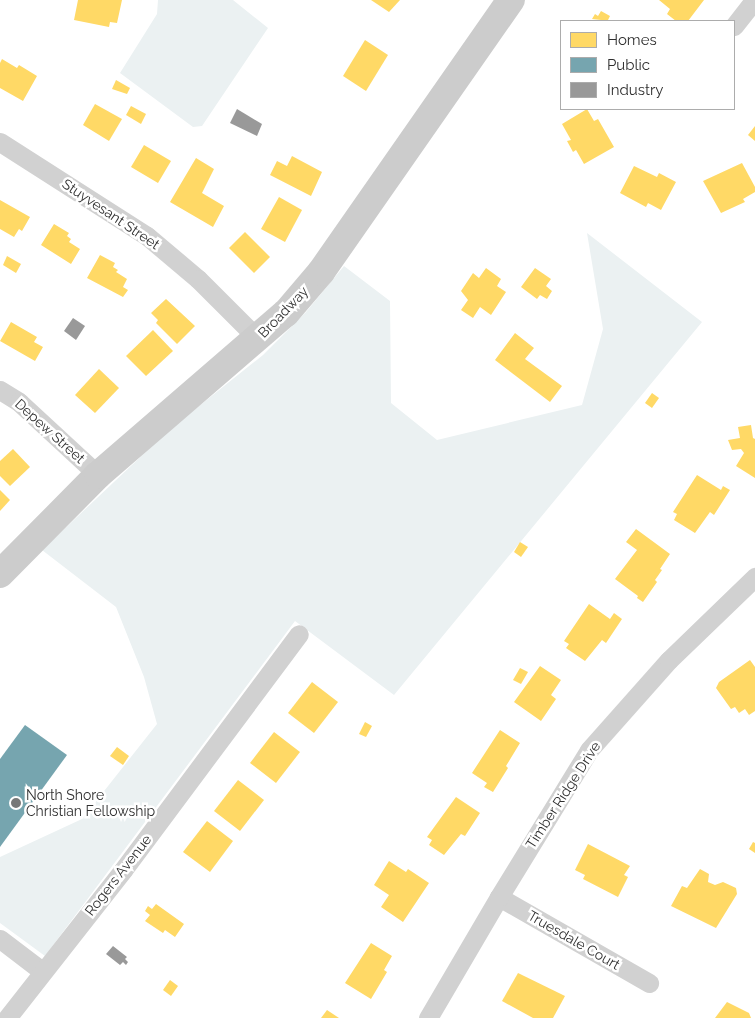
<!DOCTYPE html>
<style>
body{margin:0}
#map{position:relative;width:755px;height:1018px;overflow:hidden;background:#fff;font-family:Raleway,sans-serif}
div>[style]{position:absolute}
.green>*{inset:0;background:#ebf1f2}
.homes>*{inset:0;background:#ffd966}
.public>*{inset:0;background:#76a5af}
.industry>*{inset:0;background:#999}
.street>*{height:19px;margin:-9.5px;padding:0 9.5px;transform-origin:9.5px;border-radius:9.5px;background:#d1d1d1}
.secondary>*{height:28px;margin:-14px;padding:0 14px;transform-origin:14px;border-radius:14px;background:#ccc}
.dots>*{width:14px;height:14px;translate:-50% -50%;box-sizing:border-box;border:2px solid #fff;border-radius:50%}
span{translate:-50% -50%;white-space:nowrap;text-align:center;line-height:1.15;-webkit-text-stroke:5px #fff;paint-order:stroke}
.street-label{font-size:14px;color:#2f2f2f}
.poi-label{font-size:14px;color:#2f2f2f}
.left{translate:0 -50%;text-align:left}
.legend{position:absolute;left:560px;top:20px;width:175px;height:90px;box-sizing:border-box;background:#fff;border:1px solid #acacac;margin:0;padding:6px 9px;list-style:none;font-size:15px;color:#2f2f2f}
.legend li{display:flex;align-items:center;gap:10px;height:25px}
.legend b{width:25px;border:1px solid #acacac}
</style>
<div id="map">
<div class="green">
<i style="clip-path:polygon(158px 0,233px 0,268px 28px,202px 126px,193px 127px,120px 73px,157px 14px)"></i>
<i style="clip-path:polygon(587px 233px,702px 322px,394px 695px,295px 621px,45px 956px,0 923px,0 857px,82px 819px,157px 724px,144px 677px,116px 607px,42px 550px,169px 430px,263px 355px,306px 312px,344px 266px,390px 301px,391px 403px,437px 440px,582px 405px,603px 329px)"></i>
</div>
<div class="homes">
<i style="clip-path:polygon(78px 0,122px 0,117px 23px,110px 22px,109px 27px,74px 20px)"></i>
<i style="clip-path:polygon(371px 0,400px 0,389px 12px)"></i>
<i style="clip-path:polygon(659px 0,704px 0,688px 21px,676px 21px,667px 14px,670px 9px)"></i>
<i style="clip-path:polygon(601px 11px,610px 16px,608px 20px,610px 21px,592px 19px,595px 14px,598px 16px)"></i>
<i style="clip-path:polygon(365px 40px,388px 55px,366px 91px,343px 76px)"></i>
<i style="clip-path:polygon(2px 59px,17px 68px,19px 65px,37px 76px,23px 101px,0 88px,0 63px)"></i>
<i style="clip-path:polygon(116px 80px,130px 88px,127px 94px,112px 89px)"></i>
<i style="clip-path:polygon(95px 104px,122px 119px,109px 141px,83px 125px)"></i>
<i style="clip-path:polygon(131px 106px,146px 114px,141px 124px,126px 115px)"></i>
<i style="clip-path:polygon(587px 109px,594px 121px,598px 119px,614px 147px,584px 164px,576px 150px,573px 152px,567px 141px,571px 140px,562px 124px)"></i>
<i style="clip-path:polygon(755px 126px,755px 141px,748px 135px)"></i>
<i style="clip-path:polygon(144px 145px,171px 161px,158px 183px,131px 167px)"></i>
<i style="clip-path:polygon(292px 156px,322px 172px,311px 196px,270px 175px,277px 161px,287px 166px)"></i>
<i style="clip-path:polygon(196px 158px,214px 169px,202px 193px,224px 206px,213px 227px,170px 202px)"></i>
<i style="clip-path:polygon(742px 163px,755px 187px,755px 192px,743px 199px,745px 202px,721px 213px,703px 181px)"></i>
<i style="clip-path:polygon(634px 166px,657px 177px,659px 173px,676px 182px,661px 210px,648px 203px,646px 207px,620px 193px)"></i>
<i style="clip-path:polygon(279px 197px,302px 210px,285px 242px,261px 229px)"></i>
<i style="clip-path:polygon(0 200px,30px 217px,22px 231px,19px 229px,14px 237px,0 229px)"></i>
<i style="clip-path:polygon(54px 224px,69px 233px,67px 236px,71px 239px,69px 242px,80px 249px,71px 264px,41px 245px)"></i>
<i style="clip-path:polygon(245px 232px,270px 257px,254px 273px,229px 248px)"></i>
<i style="clip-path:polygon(100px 255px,115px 263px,113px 267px,118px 270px,116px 272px,127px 279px,123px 287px,128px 290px,123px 297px,87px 278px)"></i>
<i style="clip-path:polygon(7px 256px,21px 264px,16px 273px,3px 265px)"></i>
<i style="clip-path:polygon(486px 268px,501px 279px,497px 286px,506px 292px,491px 315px,480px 307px,473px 318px,461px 310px,468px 300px,461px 291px,473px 273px,479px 278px)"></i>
<i style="clip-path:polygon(535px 268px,551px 279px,546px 286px,552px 291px,547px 299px,540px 295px,537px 299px,521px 287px)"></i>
<i style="clip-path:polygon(166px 299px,195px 326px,177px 344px,156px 323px,158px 320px,151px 313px)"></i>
<i style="clip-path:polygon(11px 322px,37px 337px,34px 342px,43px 347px,35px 361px,0 341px)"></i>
<i style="clip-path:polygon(153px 330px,173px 351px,146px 376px,126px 356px)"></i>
<i style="clip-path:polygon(515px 333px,534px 348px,525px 359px,562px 386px,550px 402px,495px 360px)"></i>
<i style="clip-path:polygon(99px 369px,119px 388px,95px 413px,75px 395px)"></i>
<i style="clip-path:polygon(652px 393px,659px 398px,652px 408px,645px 403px)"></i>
<i style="clip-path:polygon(751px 425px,753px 438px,755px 439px,755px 478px,736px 466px,744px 453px,741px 449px,732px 450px,728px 440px,740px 438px,738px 427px)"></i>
<i style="clip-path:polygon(13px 449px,30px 467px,10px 486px,0 476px,0 461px)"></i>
<i style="clip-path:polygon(697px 475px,721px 490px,723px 486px,730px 490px,714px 515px,710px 512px,695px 533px,674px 520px,677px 514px,673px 512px)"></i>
<i style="clip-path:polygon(0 490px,10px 500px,0 511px)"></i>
<i style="clip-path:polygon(636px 529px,670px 554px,660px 569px,662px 570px,655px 580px,657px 582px,643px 602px,637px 598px,638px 596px,615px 579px,637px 550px,626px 542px)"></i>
<i style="clip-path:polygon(520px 542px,528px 547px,521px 557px,514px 552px)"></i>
<i style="clip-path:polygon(589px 604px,610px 619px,614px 613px,622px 619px,606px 643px,602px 640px,585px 661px,566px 648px,569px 644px,564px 641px)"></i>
<i style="clip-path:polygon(750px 660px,755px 667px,755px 711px,749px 715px,745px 709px,739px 713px,735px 707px,731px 709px,716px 688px,719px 682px)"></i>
<i style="clip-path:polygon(540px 666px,561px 680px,551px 695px,556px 699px,541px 721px,514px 702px)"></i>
<i style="clip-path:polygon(520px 668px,528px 672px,521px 684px,513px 680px)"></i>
<i style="clip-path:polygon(312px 682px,338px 702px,314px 733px,288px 713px)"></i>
<i style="clip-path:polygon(365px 722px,372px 726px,366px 737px,359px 734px)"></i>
<i style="clip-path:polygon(500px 730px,520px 743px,506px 766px,508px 768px,493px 792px,484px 787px,487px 783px,472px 773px)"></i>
<i style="clip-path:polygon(274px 732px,300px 752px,276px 783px,250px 763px)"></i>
<i style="clip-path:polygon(117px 747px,129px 756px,123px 765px,110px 756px)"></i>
<i style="clip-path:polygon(238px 780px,264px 800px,240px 831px,214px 811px)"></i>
<i style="clip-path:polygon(456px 797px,480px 813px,465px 836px,461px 834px,444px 855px,429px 845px,432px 840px,427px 837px)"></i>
<i style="clip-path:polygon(207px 821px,233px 841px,210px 872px,183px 852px)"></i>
<i style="clip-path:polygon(753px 842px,755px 843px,755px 853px,749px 849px)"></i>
<i style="clip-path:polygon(588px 844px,630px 866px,624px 875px,628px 877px,618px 897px,583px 879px,585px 875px,575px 870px)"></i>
<i style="clip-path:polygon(389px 861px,406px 872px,408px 869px,429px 883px,403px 922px,381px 907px,389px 895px,374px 885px)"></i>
<i style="clip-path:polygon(700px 869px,709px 874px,708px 882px,715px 885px,723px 882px,736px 888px,737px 894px,716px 928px,671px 906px,682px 886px,687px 888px)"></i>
<i style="clip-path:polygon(156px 904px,184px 924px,175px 937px,165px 930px,163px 933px,145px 921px,150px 915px,145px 911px,148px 906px,152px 909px)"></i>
<i style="clip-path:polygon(371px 943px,392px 956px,384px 970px,387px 972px,371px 999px,345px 983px)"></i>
<i style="clip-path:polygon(518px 973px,565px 996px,553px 1018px,533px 1018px,502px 1001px)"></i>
<i style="clip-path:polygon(170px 980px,178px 986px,171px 996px,163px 990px)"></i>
<i style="clip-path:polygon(727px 1002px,749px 1013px,751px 1018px,715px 1018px)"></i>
<i style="clip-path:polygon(327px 1010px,339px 1018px,321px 1018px)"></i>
</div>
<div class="public">
<i style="clip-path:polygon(25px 725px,67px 755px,0 847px,0 759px)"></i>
</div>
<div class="industry">
<i style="clip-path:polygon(237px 109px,262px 124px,257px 136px,230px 123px)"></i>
<i style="clip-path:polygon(73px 318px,85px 326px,76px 340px,64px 331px)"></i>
<i style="clip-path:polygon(113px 946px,127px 957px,125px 959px,128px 962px,126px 965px,123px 962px,120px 965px,106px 954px)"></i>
</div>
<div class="street">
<i style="left:734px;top:26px;width:33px;rotate:-52deg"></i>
<i style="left:0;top:142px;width:174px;rotate:32.6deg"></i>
<i style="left:147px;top:236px;width:67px;rotate:40.1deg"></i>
<i style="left:198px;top:279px;width:85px;rotate:45deg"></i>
<i style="left:0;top:390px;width:22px;rotate:32deg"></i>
<i style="left:19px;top:402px;width:108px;rotate:42.7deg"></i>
<i style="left:499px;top:897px;width:173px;rotate:29.8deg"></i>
<i style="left:0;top:939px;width:53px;rotate:37.3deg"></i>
<i style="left:7px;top:1018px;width:188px;rotate:-51.9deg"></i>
<i style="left:123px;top:870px;width:294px;rotate:-53.3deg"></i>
<i style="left:428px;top:1018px;width:140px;rotate:-59.6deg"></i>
<i style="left:499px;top:897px;width:172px;rotate:-58.5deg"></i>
<i style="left:589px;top:750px;width:120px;rotate:-48.4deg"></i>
<i style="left:669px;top:660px;width:120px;rotate:-44deg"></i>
</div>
<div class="secondary">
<i style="left:0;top:574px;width:139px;rotate:-45.3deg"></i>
<i style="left:98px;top:475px;width:248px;rotate:-40.8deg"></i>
<i style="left:286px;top:313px;width:54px;rotate:-49.5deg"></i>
<i style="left:321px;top:272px;width:332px;rotate:-55.1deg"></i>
</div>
<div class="dots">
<i style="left:16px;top:803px;background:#787878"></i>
</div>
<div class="street-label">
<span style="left:111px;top:214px;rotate:34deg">Stuyvesant Street</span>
<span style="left:283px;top:312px;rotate:-46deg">Broadway</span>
<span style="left:50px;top:431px;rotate:42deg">Depew Street</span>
<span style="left:563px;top:795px;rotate:-57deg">Timber Ridge Drive</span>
<span style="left:118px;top:875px;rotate:-52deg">Rogers Avenue</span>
<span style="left:574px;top:940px;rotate:30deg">Truesdale Court</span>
</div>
<div class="poi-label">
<span class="left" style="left:26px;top:803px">North Shore<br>Christian Fellowship</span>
</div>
<ul class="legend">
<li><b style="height:14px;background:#ffd966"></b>Homes</li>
<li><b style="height:14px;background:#76a5af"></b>Public</li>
<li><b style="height:14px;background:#999"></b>Industry</li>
</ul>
</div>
